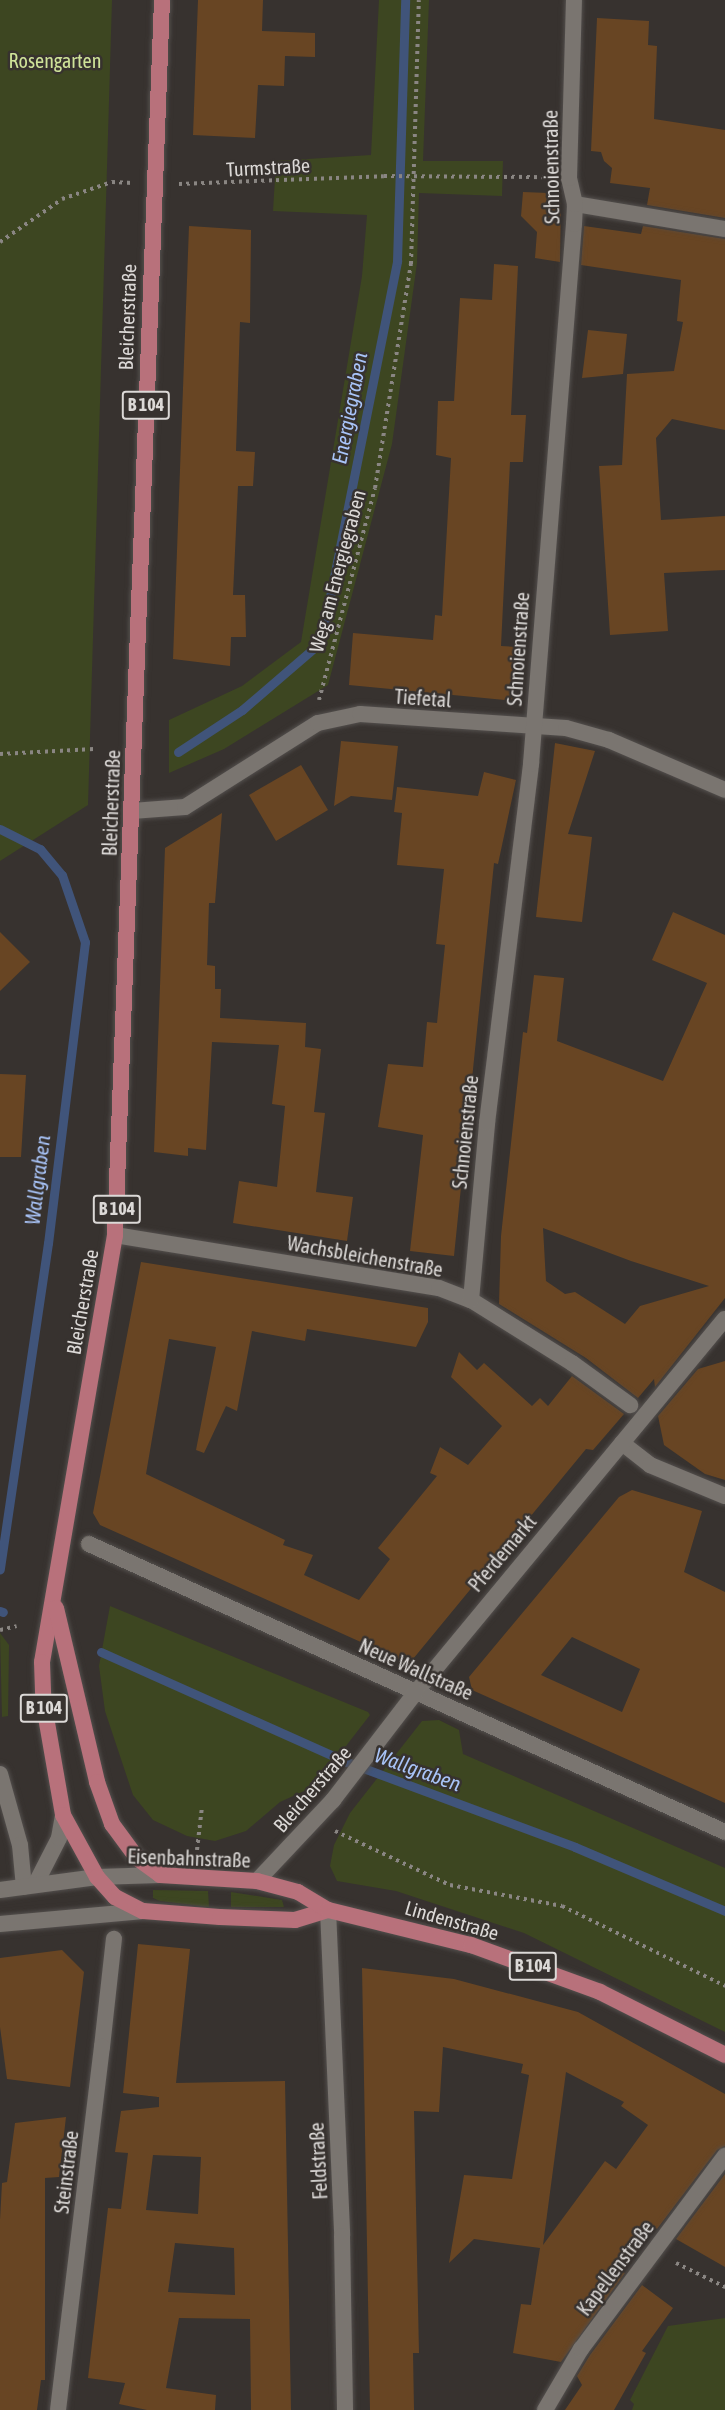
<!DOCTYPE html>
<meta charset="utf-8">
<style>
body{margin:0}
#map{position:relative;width:725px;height:2410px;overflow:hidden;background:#37322f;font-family:"Asap Condensed",sans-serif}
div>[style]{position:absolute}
.green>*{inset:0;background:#3d4621}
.stream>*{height:9px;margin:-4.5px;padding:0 4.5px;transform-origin:4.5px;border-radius:4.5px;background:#40547a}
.building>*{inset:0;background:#684523}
.path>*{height:4px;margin-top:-2px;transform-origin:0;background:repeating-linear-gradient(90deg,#8a8683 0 3px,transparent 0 7.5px)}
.roads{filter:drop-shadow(0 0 2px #534f4d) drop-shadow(0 0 2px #534f4d)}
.pedestrian>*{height:16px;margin:-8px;padding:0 8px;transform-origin:8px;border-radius:8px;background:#7a7570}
.minor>*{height:16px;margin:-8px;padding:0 8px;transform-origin:8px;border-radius:8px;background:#7a7570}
.tertiary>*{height:16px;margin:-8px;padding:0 8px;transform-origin:8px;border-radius:8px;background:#7a7570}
.primary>*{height:16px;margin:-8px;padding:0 8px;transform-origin:8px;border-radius:8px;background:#b8717b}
span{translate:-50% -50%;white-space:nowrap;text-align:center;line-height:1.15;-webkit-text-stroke:5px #37322f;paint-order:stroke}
.shield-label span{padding:2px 4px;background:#37322f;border:2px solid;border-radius:4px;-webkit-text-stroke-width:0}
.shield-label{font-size:18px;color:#dcd9d7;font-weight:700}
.park-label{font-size:20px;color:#cfe399}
.street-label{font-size:20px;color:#dcd9d7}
.water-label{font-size:21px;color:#a9c4f8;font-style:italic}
</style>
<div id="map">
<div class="green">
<i style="clip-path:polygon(0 0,112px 0,88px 805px,0 861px)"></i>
<i style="clip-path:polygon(379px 0,429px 0,423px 161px,503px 161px,502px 196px,419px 193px,417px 263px,392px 444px,328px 685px,224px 749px,169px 773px,169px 720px,242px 686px,301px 642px,362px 276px,367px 215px,273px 211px,276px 161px,371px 155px)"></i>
<i style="clip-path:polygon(110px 1606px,368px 1712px,370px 1715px,315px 1786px,280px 1802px,246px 1831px,215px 1841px,187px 1836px,153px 1820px,133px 1795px,105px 1711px,99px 1666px)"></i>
<i style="clip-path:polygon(0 1633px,9px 1645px,8px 1716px,2px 1717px)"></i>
<i style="clip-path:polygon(439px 1720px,459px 1730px,463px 1754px,725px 1868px,725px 2032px,524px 1933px,396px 1891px,337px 1881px,330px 1866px,334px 1845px,350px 1813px,422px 1721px)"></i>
<i style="clip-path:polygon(153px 1890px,208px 1891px,209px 1907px,160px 1901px,153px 1898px)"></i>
<i style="clip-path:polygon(231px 1892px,282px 1900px,284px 1907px,231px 1907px)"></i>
<i style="clip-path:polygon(725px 2318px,725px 2410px,632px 2410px,634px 2404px,630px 2400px,668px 2326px)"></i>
</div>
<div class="stream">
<i style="left:178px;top:752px;width:77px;rotate:-33.3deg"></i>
<i style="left:242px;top:710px;width:104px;rotate:-40.7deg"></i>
<i style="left:321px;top:642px;width:389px;rotate:-78.7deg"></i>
<i style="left:397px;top:261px;width:261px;rotate:-88.2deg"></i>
<i style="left:0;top:829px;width:45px;rotate:26.6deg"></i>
<i style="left:40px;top:849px;width:34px;rotate:50deg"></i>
<i style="left:62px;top:875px;width:71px;rotate:71.1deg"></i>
<i style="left:85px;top:942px;width:303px;rotate:97deg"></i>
<i style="left:48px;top:1243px;width:330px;rotate:98.4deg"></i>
<i style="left:0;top:1611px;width:3px;rotate:18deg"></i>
<i style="left:101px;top:1652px;width:269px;rotate:24.1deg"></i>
<i style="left:347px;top:1762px;width:243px;rotate:20.4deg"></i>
<i style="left:575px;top:1847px;width:163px;rotate:23.1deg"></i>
</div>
<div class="building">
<i style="clip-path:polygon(198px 0,263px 0,262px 31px,315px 33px,315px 57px,285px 56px,284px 86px,258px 85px,255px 138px,193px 135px)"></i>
<i style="clip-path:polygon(597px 18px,649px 21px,648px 45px,657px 46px,654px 119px,725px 130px,725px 218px,647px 205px,650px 188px,610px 183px,612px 168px,604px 161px,601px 152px,591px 151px)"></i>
<i style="clip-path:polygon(523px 192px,548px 193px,561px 200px,560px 262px,535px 258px,537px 232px,521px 216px)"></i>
<i style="clip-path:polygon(189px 226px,251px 230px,250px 323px,240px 322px,236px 451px,255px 452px,253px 486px,238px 486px,233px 595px,245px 595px,246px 637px,231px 637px,230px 666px,173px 659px)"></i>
<i style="clip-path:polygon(584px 226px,641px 234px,643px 226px,725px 239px,725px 430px,672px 419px,656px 438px,661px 520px,725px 516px,725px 570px,664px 573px,668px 631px,610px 635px,599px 466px,622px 465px,627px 374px,674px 371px,683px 322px,677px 321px,681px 280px,581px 265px)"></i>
<i style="clip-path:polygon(494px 264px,518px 266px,511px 415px,526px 415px,523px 462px,510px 462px,501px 646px,517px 647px,514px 701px,349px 685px,353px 633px,433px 640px,435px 615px,442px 616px,451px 458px,436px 455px,438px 401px,454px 401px,460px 298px,492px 300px)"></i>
<i style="clip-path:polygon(588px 330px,627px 334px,623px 374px,582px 378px)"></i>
<i style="clip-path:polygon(341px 741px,398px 746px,392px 800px,351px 796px,334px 806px)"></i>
<i style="clip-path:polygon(555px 743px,595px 751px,568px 834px,592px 837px,582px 922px,536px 917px)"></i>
<i style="clip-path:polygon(301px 765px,328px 810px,276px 841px,249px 795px)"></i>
<i style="clip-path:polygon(484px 772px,516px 780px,498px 864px,494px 863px,454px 1256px,410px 1251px,423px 1135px,378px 1127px,388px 1064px,423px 1067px,427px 1022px,437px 1023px,445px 945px,436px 944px,444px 869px,397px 865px,402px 813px,394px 812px,397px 787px,478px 796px)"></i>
<i style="clip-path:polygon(222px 813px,215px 903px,209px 903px,207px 965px,215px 966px,215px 989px,221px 989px,220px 1018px,306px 1023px,305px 1047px,321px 1049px,314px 1112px,325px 1113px,316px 1192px,353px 1197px,347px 1241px,233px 1223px,239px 1181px,277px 1187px,285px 1106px,272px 1104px,279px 1045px,212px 1042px,206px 1150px,188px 1148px,188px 1156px,154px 1152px,165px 848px)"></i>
<i style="clip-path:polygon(evenodd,673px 912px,725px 935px,725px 1298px,655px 1387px,654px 1379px,638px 1398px,586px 1358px,499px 1304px,501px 1236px,523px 1032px,527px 1033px,534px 975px,564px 978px,557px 1041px,663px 1081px,707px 983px,652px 960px,673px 912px,543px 1228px,631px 1261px,709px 1286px,640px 1306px,625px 1324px,575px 1292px,565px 1294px,546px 1281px,543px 1228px)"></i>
<i style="clip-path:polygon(0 932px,30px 962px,0 991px)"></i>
<i style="clip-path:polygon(0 1074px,26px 1075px,21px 1157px,0 1157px)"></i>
<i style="clip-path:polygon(141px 1262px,428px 1308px,428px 1322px,416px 1347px,307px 1329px,305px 1341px,252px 1331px,237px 1411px,226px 1406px,204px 1453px,196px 1450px,216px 1347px,169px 1339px,146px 1474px,285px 1540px,283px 1545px,313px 1555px,304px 1575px,359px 1600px,390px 1559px,378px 1548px,437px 1476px,430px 1473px,440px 1447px,468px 1465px,502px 1426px,451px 1377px,459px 1352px,477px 1370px,484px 1363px,532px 1406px,540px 1398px,548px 1406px,572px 1376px,624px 1414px,593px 1450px,586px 1449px,413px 1659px,403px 1661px,100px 1525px,93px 1513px)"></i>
<i style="clip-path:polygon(725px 1361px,725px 1480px,705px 1474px,664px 1445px,658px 1416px,698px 1369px)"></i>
<i style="clip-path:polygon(evenodd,632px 1490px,702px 1511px,684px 1572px,725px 1592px,725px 1803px,472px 1690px,469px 1677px,619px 1497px,632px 1490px,572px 1637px,640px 1669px,622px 1712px,541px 1675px,572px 1637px)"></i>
<i style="clip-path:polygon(evenodd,138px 1944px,190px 1949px,176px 2083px,285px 2081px,291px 2410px,251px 2410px,250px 2319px,179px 2318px,166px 2388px,216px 2395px,215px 2410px,147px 2410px,119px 2404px,125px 2383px,88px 2378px,108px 2208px,121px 2209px,128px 2153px,115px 2152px,121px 2111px,159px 2107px,159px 2097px,123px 2093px,138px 1944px,153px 2155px,201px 2157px,198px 2214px,146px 2210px,153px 2155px,138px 1944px,175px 2243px,234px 2248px,235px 2295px,168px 2292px,175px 2243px)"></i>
<i style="clip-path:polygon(62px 1950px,84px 1972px,70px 2087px,7px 2079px,0 2027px,0 1958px)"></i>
<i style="clip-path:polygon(evenodd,362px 1968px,454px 1979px,578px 2012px,725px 2094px,725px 2146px,717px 2150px,657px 2229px,651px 2225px,618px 2268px,625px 2273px,561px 2362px,513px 2353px,521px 2304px,531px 2305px,540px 2248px,474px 2239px,449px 2263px,464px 2175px,512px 2179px,529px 2075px,521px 2073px,523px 2064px,443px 2047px,439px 2112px,414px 2111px,419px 2353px,413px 2353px,414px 2410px,370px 2410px,362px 1968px,566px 2072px,624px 2102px,621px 2106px,648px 2125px,616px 2169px,605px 2161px,543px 2245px,566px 2072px)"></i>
<i style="clip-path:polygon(66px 2117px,59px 2177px,45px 2178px,45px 2380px,41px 2380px,37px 2410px,0 2410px,0 2220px,2px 2183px,7px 2182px,15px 2123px)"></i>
<i style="clip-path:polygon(725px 2174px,725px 2267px,676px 2239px)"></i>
<i style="clip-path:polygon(642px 2285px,673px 2308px,642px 2351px,646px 2353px,614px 2410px,565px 2410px,582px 2385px,577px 2376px,590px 2355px)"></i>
</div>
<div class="path">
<i style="left:179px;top:184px;width:205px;rotate:-2.2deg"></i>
<i style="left:384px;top:176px;width:163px;rotate:0.4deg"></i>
<i style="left:0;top:242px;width:75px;rotate:-34.7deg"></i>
<i style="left:62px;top:199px;width:53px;rotate:-18.8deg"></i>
<i style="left:112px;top:182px;width:21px;rotate:3deg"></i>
<i style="left:319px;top:700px;width:219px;rotate:-75.2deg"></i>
<i style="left:375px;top:488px;width:227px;rotate:-80.9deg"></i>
<i style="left:411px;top:264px;width:264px;rotate:-88.3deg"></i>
<i style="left:0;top:754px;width:94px;rotate:-3deg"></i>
<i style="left:0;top:1630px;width:17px;rotate:-13deg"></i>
<i style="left:335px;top:1831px;width:127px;rotate:25.2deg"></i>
<i style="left:450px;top:1885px;width:114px;rotate:10.6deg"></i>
<i style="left:562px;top:1906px;width:182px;rotate:26.1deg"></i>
<i style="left:197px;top:1850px;width:43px;rotate:-83.4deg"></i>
<i style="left:676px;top:2263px;width:55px;rotate:26.1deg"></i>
</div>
<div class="roads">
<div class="pedestrian">
<i style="left:622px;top:1443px;width:36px;rotate:38deg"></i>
<i style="left:416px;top:1692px;width:484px;rotate:-50.4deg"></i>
<i style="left:102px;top:2047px;width:109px;rotate:-83.7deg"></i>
</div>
<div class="minor">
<i style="left:575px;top:204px;width:152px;rotate:9.5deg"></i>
<i style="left:132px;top:811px;width:53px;rotate:-4.3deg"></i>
<i style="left:185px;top:807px;width:157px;rotate:-32.3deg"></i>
<i style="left:318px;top:723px;width:43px;rotate:-12.1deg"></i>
<i style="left:360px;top:714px;width:206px;rotate:3.9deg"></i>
<i style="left:566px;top:728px;width:45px;rotate:15.6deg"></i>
<i style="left:609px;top:740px;width:126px;rotate:23.3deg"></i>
<i style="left:115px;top:1235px;width:328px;rotate:9.3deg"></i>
<i style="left:439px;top:1288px;width:34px;rotate:21deg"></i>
<i style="left:471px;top:1300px;width:119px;rotate:32deg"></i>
<i style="left:572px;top:1363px;width:72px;rotate:35.9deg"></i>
<i style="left:471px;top:1300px;width:178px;rotate:-84.8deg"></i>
<i style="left:487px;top:1123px;width:362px;rotate:-83deg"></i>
<i style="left:531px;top:764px;width:542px;rotate:-85.45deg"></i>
<i style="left:574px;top:224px;width:20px;rotate:-87deg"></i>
<i style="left:575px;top:204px;width:27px;rotate:-103deg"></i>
<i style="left:569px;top:178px;width:178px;rotate:-88.4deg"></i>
<i style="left:650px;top:1465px;width:81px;rotate:22.5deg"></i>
<i style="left:89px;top:1544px;width:698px;rotate:24.36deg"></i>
<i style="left:0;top:1774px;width:74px;rotate:74.3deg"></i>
<i style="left:20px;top:1845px;width:42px;rotate:84.6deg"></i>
<i style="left:257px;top:1881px;width:111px;rotate:-46.8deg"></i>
<i style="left:333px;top:1800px;width:136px;rotate:-52.5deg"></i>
<i style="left:58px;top:2410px;width:366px;rotate:-83.1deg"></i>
<i style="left:545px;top:2410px;width:71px;rotate:-59.5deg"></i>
<i style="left:581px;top:2349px;width:241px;rotate:-53.3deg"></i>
</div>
<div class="tertiary">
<i style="left:35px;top:1885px;width:53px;rotate:-62.9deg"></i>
<i style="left:59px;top:1838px;width:23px;rotate:-80deg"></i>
<i style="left:0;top:1890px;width:98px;rotate:-7.6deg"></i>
<i style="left:97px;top:1877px;width:63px;rotate:-1.8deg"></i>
<i style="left:328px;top:1910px;width:326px;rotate:87.5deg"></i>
<i style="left:342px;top:2236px;width:174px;rotate:89deg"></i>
<i style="left:0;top:1924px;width:144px;rotate:-5.2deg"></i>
</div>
<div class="primary">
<i style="left:162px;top:0;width:1236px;rotate:92.18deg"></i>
<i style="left:115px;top:1235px;width:433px;rotate:99.7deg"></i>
<i style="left:42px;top:1662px;width:38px;rotate:88deg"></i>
<i style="left:43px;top:1700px;width:117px;rotate:80.1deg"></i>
<i style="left:63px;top:1815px;width:71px;rotate:61.3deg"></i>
<i style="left:97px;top:1877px;width:27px;rotate:48deg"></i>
<i style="left:115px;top:1897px;width:31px;rotate:27deg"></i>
<i style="left:143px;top:1911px;width:77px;rotate:4.5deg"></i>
<i style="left:220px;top:1917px;width:75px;rotate:2.3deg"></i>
<i style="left:295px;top:1920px;width:34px;rotate:-17deg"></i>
<i style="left:56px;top:1608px;width:179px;rotate:76.7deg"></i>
<i style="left:97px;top:1782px;width:45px;rotate:70.3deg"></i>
<i style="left:112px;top:1824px;width:42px;rotate:53.7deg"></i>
<i style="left:137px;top:1858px;width:29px;rotate:36deg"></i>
<i style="left:160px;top:1875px;width:97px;rotate:3.5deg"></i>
<i style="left:257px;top:1881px;width:42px;rotate:15deg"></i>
<i style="left:298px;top:1892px;width:35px;rotate:31deg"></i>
<i style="left:328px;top:1910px;width:147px;rotate:13.8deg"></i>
<i style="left:471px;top:1945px;width:137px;rotate:20deg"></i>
<i style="left:600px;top:1992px;width:140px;rotate:26.7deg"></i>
</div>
</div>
<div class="shield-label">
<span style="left:146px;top:405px">B 104</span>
<span style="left:117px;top:1209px">B 104</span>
<span style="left:44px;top:1708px">B 104</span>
<span style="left:533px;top:1966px">B 104</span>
</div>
<div class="park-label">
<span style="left:55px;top:60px">Rosengarten</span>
</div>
<div class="street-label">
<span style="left:268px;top:167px;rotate:-3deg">Turmstraße</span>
<span style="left:551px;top:167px;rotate:-91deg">Schnoienstraße</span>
<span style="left:127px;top:317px;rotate:-88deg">Bleicherstraße</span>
<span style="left:337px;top:571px;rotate:-75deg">Weg am Energiegraben</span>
<span style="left:518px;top:649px;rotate:-86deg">Schnoienstraße</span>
<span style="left:423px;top:698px;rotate:4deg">Tiefetal</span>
<span style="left:111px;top:803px;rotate:-88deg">Bleicherstraße</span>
<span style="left:465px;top:1132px;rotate:-84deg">Schnoienstraße</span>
<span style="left:365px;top:1256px;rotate:10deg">Wachsbleichenstraße</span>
<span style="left:82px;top:1302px;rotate:-80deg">Bleicherstraße</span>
<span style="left:502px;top:1553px;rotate:-50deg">Pferdemarkt</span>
<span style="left:416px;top:1669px;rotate:24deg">Neue Wallstraße</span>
<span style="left:312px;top:1789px;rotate:-49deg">Bleicherstraße</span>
<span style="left:189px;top:1858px;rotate:2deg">Eisenbahnstraße</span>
<span style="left:452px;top:1920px;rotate:16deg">Lindenstraße</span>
<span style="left:318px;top:2161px;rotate:-93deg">Feldstraße</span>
<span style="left:66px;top:2172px;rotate:-83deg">Steinstraße</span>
<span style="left:615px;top:2268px;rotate:-53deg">Kapellenstraße</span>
</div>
<div class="water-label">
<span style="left:349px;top:408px;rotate:-79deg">Energiegraben</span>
<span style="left:37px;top:1180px;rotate:-83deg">Wallgraben</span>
<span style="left:418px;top:1769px;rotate:20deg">Wallgraben</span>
</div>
</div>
